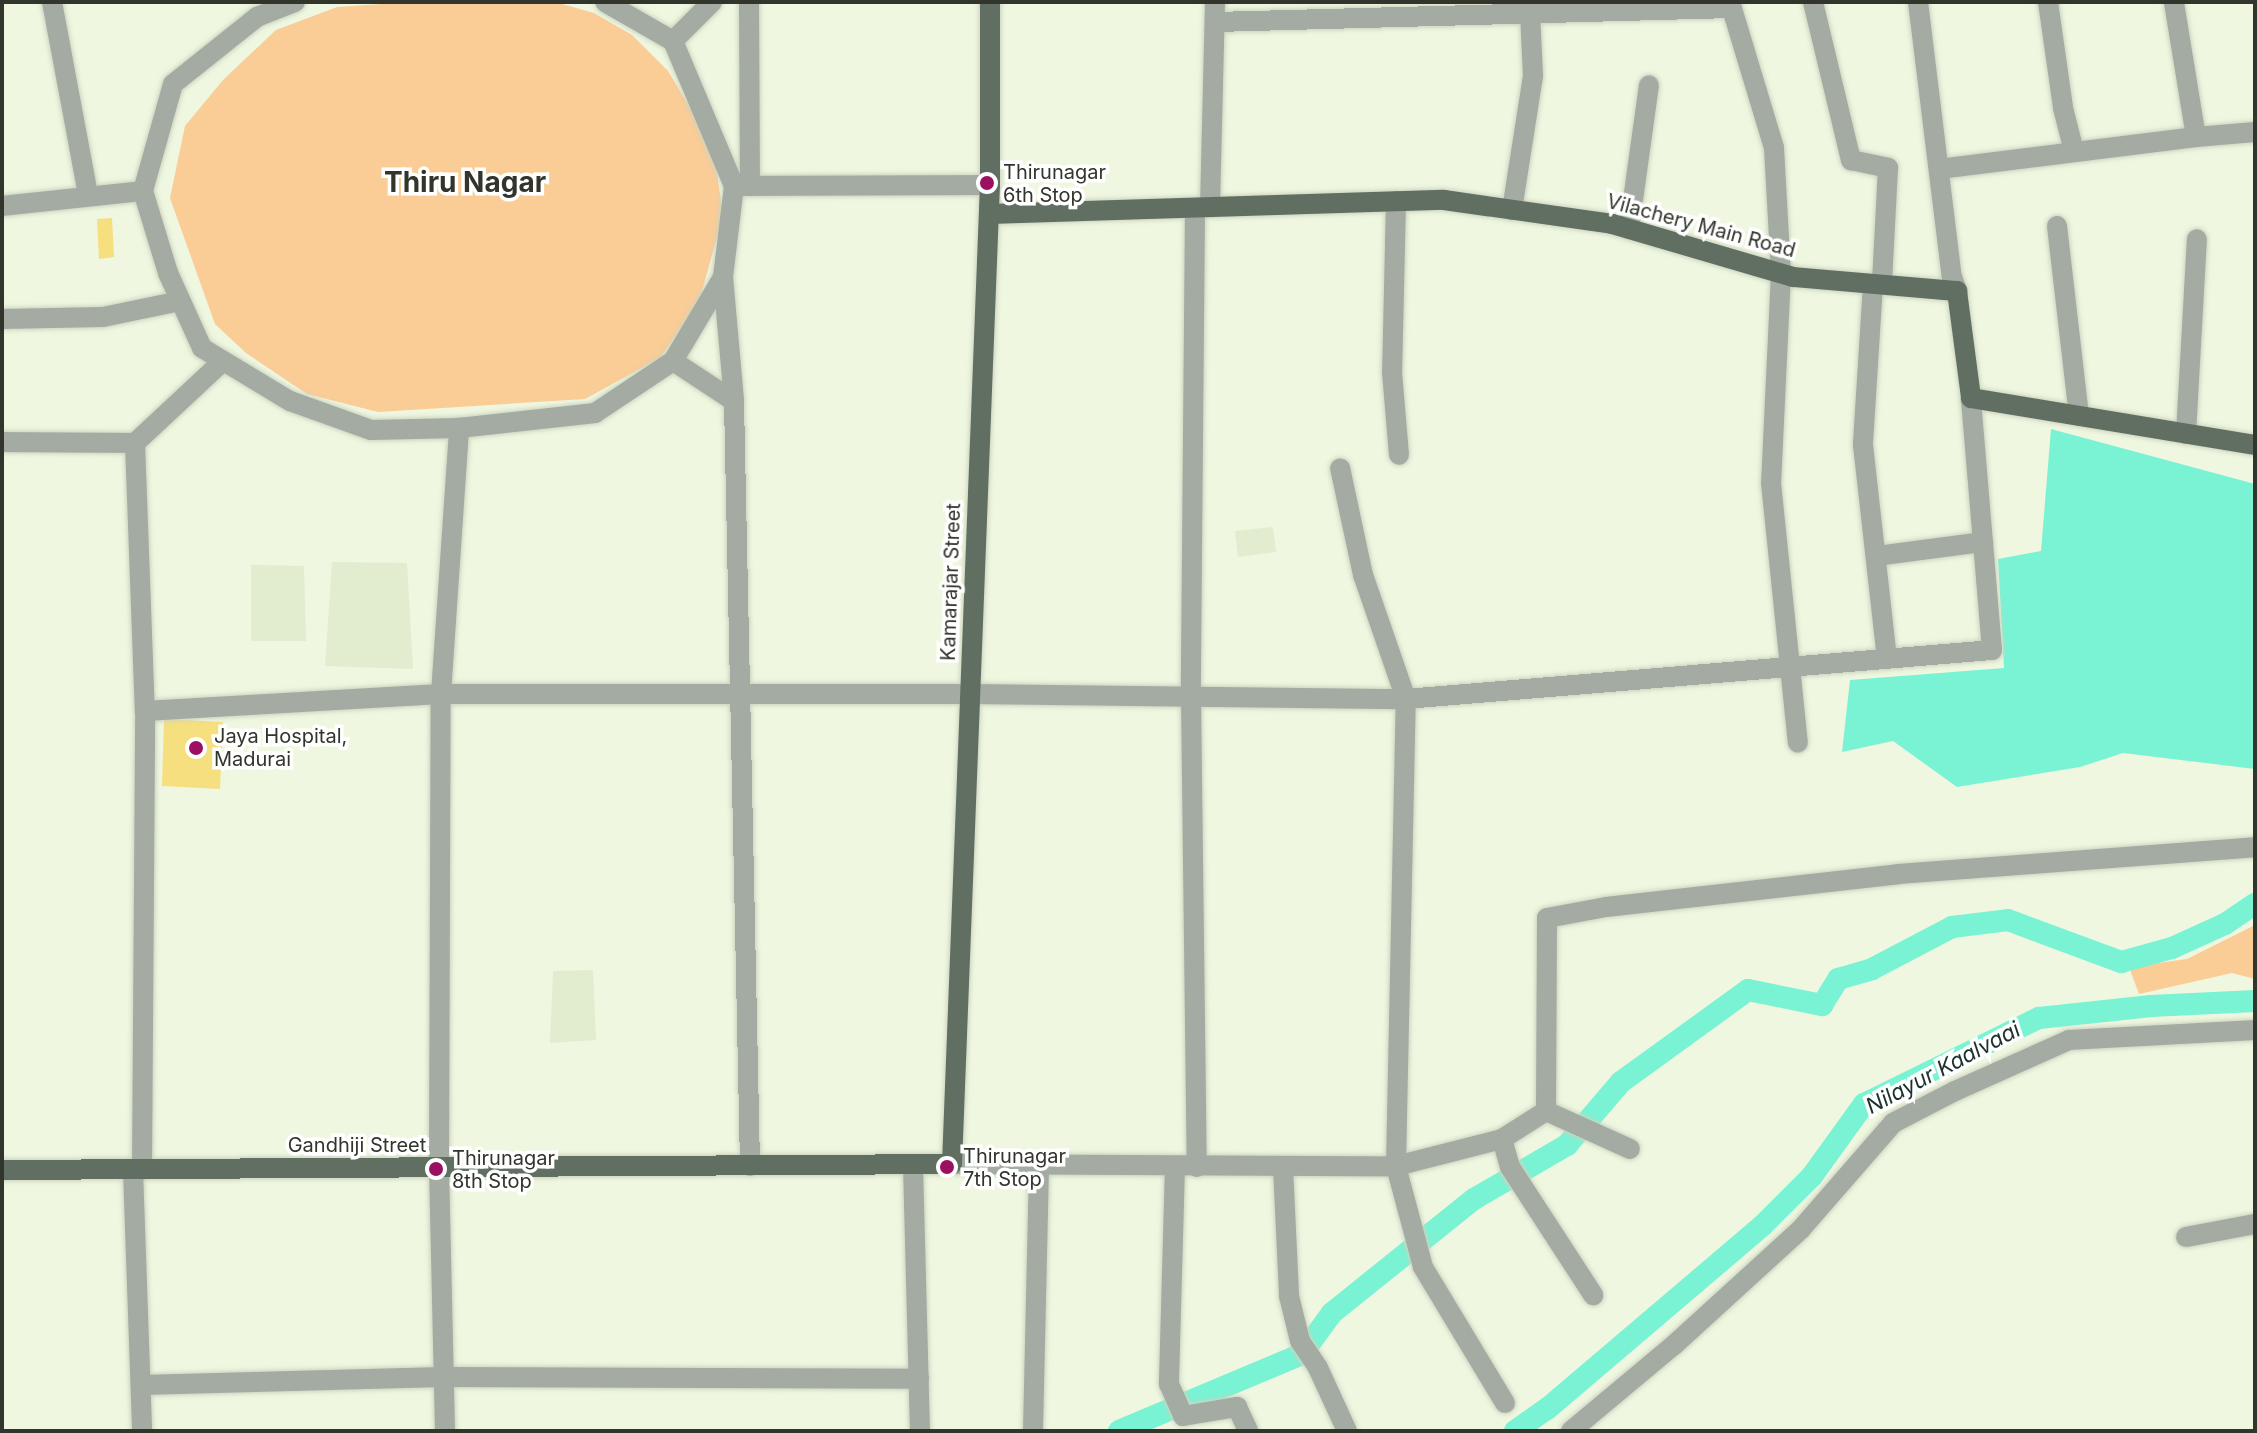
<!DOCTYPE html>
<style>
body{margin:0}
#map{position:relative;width:2257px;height:1433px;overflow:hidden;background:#eff7e0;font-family:Inter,sans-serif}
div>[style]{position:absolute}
.built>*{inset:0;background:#e2ecce}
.green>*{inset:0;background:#facc96}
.water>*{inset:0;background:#79f3d4}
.canal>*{height:22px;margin:-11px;padding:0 11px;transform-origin:11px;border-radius:11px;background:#79f3d4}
.building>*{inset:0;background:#f5df7e}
.roads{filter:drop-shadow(0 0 2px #cdd4c0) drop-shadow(0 0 2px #cdd4c0)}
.minor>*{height:20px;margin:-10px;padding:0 10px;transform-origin:10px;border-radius:10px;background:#a3aba3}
.major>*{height:20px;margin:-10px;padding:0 10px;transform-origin:10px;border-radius:10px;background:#606f62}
.dots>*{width:22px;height:22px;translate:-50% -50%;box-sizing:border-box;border:4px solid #fff;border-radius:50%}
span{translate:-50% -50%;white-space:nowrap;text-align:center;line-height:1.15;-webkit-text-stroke:7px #fff;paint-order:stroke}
.poi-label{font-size:20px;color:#32352c}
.left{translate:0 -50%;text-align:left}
.street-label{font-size:20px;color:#32352c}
.water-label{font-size:22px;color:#1d322c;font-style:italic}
.district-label{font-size:28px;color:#32352c;font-weight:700}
.frame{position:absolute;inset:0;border:4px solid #32352c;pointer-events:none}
</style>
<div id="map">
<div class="built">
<i style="clip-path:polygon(1273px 527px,1276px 552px,1238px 557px,1235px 531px)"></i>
<i style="clip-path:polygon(332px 562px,407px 563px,413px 669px,325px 666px)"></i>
<i style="clip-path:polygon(251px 565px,304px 566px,306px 641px,251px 641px)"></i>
<i style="clip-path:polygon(593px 970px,596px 1040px,550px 1043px,553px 971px)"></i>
</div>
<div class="green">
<i style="clip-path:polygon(412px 2px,555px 2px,594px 13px,632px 35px,668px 71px,697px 119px,716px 166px,723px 216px,698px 305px,660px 358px,585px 399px,378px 412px,307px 394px,246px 353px,215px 324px,170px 198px,185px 126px,223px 80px,276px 30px,337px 7px)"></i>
<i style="clip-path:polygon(2255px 925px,2255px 979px,2232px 973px,2139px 994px,2129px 967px,2187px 959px)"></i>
</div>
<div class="water">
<i style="clip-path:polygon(2051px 429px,2255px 484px,2255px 769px,2123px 753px,2080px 767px,1957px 787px,1893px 741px,1842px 752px,1850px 680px,2004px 668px,1998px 559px,2041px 551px)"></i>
</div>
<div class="canal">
<i style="left:1119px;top:1431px;width:199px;rotate:-22.8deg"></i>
<i style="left:1302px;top:1354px;width:51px;rotate:-53.8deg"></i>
<i style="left:1332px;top:1313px;width:182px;rotate:-38.8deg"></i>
<i style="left:1474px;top:1199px;width:108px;rotate:-30.1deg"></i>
<i style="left:1567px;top:1145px;width:83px;rotate:-49.4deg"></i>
<i style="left:1621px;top:1082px;width:157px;rotate:-35.9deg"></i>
<i style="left:1748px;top:990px;width:76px;rotate:11.5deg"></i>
<i style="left:1822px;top:1005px;width:31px;rotate:-58deg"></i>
<i style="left:1838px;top:979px;width:35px;rotate:-16deg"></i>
<i style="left:1872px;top:969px;width:90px;rotate:-27.7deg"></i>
<i style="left:1952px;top:927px;width:56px;rotate:-7.1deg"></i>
<i style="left:2008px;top:920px;width:121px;rotate:20.4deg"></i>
<i style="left:2121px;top:962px;width:53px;rotate:-15.4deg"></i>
<i style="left:2172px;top:948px;width:58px;rotate:-24.4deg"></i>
<i style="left:2225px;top:924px;width:36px;rotate:-34deg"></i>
<i style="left:1515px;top:1431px;width:39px;rotate:-35deg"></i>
<i style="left:1547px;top:1409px;width:284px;rotate:-40.4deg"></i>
<i style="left:1763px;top:1225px;width:69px;rotate:-45deg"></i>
<i style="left:1812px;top:1176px;width:89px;rotate:-54.2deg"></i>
<i style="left:1864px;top:1104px;width:195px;rotate:-26.2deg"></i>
<i style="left:2039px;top:1018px;width:113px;rotate:-6.1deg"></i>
<i style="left:2151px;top:1006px;width:104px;rotate:-2.8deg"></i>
</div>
<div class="building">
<i style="clip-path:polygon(112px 218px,114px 257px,99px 259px,97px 219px)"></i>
<i style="clip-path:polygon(164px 719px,223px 722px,220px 789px,162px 786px)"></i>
</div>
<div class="roads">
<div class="minor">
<i style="left:52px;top:2px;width:196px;rotate:79.4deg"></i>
<i style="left:295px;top:2px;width:41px;rotate:158.5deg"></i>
<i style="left:257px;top:17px;width:107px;rotate:141.4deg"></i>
<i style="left:173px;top:84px;width:111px;rotate:105.7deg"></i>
<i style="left:143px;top:191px;width:86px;rotate:73deg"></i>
<i style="left:168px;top:273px;width:82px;rotate:65.6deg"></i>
<i style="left:202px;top:348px;width:103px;rotate:31.1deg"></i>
<i style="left:290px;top:401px;width:86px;rotate:19.7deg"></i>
<i style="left:371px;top:430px;width:88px;rotate:-1.3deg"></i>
<i style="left:459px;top:428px;width:137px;rotate:-6.3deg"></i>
<i style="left:595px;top:413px;width:94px;rotate:-33.7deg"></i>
<i style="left:673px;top:361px;width:98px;rotate:-59.2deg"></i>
<i style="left:723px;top:277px;width:92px;rotate:-83.1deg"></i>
<i style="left:734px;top:186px;width:157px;rotate:-112.8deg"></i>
<i style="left:673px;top:41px;width:78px;rotate:-150.2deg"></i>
<i style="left:749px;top:2px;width:184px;rotate:89.7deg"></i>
<i style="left:1730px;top:2px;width:152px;rotate:73.2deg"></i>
<i style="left:1774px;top:148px;width:125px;rotate:86.8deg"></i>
<i style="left:1781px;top:273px;width:210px;rotate:92.7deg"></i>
<i style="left:1771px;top:483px;width:261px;rotate:84.1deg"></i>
<i style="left:1813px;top:2px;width:163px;rotate:76.5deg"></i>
<i style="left:1851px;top:160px;width:38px;rotate:12deg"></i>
<i style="left:1888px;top:168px;width:116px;rotate:93deg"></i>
<i style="left:1918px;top:2px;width:277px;rotate:83deg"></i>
<i style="left:1952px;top:277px;width:15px;rotate:70deg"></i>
<i style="left:2048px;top:2px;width:107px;rotate:81.9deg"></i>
<i style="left:2063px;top:108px;width:44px;rotate:75.7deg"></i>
<i style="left:1215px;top:22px;width:517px;rotate:-1.55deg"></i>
<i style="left:673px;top:41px;width:55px;rotate:-45deg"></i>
<i style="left:2196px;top:137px;width:59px;rotate:-4.8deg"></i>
<i style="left:1939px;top:169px;width:259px;rotate:-7.1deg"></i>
<i style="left:2196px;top:137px;width:137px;rotate:-99.3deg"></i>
<i style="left:734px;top:186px;width:256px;rotate:-0.2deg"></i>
<i style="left:1396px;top:201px;width:171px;rotate:91.3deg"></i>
<i style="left:1392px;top:372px;width:83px;rotate:85.2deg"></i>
<i style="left:2px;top:206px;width:142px;rotate:-6.1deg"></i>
<i style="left:1210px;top:207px;width:205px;rotate:-88.6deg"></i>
<i style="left:1195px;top:208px;width:488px;rotate:90.5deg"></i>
<i style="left:1191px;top:696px;width:471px;rotate:89.3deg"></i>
<i style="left:1512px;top:210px;width:136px;rotate:-81.1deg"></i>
<i style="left:1533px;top:76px;width:63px;rotate:-92.7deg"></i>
<i style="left:2057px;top:226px;width:191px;rotate:83.4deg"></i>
<i style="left:1629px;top:229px;width:145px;rotate:-82.1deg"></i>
<i style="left:723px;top:277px;width:124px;rotate:84.9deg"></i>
<i style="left:1873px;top:284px;width:161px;rotate:93.6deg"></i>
<i style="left:1863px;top:445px;width:214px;rotate:83.6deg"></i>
<i style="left:2px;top:319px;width:101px;rotate:-1.1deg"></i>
<i style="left:103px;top:317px;width:79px;rotate:-11.7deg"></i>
<i style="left:673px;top:361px;width:73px;rotate:33.3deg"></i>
<i style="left:734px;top:401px;width:765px;rotate:88.8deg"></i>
<i style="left:2186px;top:434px;width:195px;rotate:-86.8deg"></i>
<i style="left:2px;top:442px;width:133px;rotate:0.4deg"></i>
<i style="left:135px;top:443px;width:268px;rotate:87.9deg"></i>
<i style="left:135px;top:443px;width:120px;rotate:-43deg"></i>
<i style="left:1876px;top:556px;width:108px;rotate:-7.5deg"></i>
<i style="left:1546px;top:1111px;width:92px;rotate:24.3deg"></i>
<i style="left:1502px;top:1139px;width:29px;rotate:74deg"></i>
<i style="left:1510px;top:1167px;width:153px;rotate:57deg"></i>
<i style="left:952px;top:1164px;width:444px;rotate:0.3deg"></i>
<i style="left:1396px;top:1166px;width:467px;rotate:-88.8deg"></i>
<i style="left:1406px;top:699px;width:588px;rotate:-4.78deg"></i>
<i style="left:1992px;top:650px;width:253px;rotate:-94.8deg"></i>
<i style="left:913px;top:1165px;width:266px;rotate:88.5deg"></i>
<i style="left:1175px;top:1166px;width:218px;rotate:91.6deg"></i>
<i style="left:1169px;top:1384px;width:35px;rotate:66deg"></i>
<i style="left:1183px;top:1416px;width:55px;rotate:-9.5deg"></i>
<i style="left:1237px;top:1407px;width:26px;rotate:65deg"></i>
<i style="left:1283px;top:1167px;width:129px;rotate:87.3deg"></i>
<i style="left:1289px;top:1296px;width:46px;rotate:76.3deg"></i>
<i style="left:1300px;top:1341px;width:32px;rotate:56deg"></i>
<i style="left:1318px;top:1368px;width:69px;rotate:65.3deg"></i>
<i style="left:133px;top:1170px;width:261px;rotate:88deg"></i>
<i style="left:142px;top:1170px;width:459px;rotate:-89.6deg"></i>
<i style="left:145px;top:711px;width:296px;rotate:-3.3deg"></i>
<i style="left:441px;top:694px;width:529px"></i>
<i style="left:970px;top:694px;width:436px;rotate:0.7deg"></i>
<i style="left:1406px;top:699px;width:131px;rotate:-109.1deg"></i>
<i style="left:1363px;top:575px;width:109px;rotate:-102.1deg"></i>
<i style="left:2186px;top:1237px;width:70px;rotate:-10.7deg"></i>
<i style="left:141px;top:1385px;width:302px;rotate:-1.5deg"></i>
<i style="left:443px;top:1377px;width:476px;rotate:0.2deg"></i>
<i style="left:1505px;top:1403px;width:159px;rotate:-121.1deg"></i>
<i style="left:1423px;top:1267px;width:105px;rotate:-105deg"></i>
<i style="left:1396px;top:1166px;width:109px;rotate:-14.3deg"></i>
<i style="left:1502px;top:1139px;width:52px;rotate:-32.5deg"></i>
<i style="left:1546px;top:1111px;width:193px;rotate:-89.7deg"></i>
<i style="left:1547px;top:918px;width:60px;rotate:-10.6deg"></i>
<i style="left:1606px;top:907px;width:294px;rotate:-6.4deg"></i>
<i style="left:1898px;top:874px;width:358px;rotate:-4.3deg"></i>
<i style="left:445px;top:1431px;width:263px;rotate:-91.3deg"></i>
<i style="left:439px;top:1168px;width:474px;rotate:-89.8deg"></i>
<i style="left:441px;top:694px;width:267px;rotate:-86.1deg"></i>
<i style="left:1033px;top:1431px;width:264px;rotate:-88.7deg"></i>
<i style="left:1571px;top:1431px;width:134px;rotate:-39.9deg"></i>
<i style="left:1674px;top:1345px;width:172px;rotate:-42.4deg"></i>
<i style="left:1801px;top:1229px;width:140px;rotate:-49deg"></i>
<i style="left:1893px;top:1123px;width:70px;rotate:-27.3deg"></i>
<i style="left:1955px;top:1091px;width:125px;rotate:-24.1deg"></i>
<i style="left:2069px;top:1040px;width:186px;rotate:-3.1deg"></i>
</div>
<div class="major">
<i style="left:989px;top:214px;width:455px;rotate:-1.8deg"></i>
<i style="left:1444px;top:200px;width:170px;rotate:8.1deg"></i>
<i style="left:1612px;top:224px;width:189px;rotate:16.3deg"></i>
<i style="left:1793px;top:277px;width:165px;rotate:4.9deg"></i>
<i style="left:1957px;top:291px;width:108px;rotate:82.5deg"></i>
<i style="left:1971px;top:398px;width:288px;rotate:9.4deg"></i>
<i style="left:2px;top:1170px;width:950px;rotate:-0.36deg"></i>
<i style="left:952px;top:1164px;width:980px;rotate:-87.78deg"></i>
<i style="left:990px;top:185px;width:183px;rotate:-90deg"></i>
</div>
</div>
<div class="dots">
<i style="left:987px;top:183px;background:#9b1060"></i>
<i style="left:196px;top:748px;background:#9b1060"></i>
<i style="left:947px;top:1167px;background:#9b1060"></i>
<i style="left:436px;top:1169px;background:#9b1060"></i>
</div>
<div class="poi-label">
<span class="left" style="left:1003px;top:184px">Thirunagar<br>6th Stop</span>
<span class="left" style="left:214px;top:748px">Jaya Hospital,<br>Madurai</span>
<span class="left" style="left:963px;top:1168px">Thirunagar<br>7th Stop</span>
<span class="left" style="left:452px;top:1170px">Thirunagar<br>8th Stop</span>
</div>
<div class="street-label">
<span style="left:1701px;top:226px;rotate:15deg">Vilachery Main Road</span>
<span style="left:951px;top:582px;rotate:-88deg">Kamarajar Street</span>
<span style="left:357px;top:1145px">Gandhiji Street</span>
</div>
<div class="water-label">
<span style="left:1943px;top:1068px;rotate:-28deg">Nilayur Kaalvaai</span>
</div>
<div class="district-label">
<span style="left:465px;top:182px">Thiru Nagar</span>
</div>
<div class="frame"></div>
</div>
